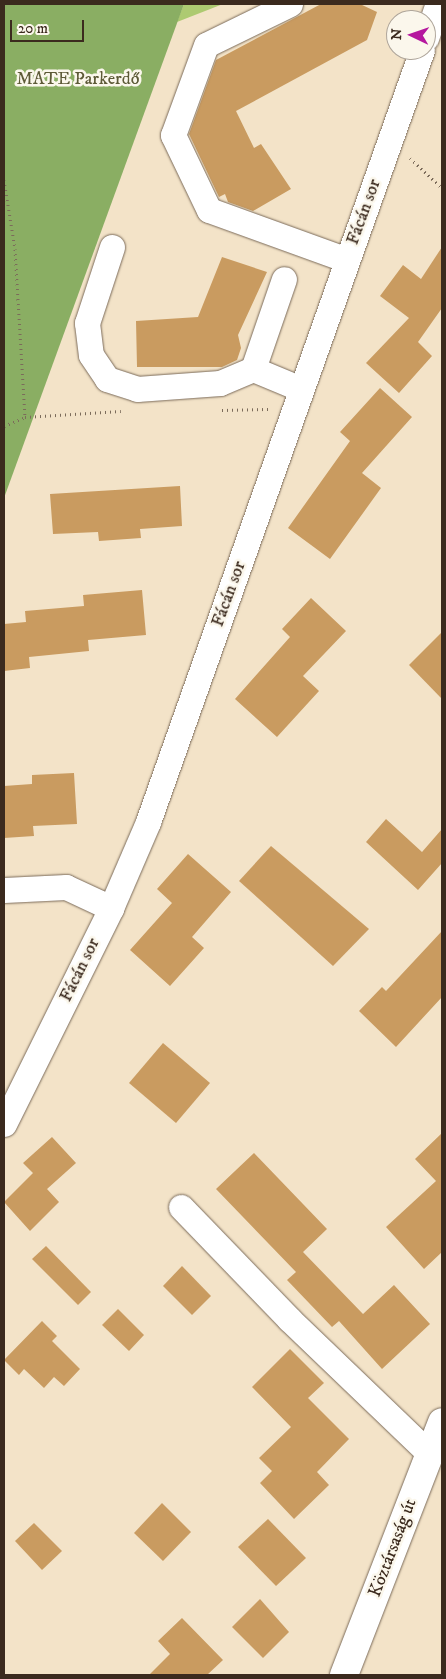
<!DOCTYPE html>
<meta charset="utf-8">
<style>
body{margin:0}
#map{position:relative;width:446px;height:1679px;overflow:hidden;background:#f3e3c8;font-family:"IM FELL DW Pica",serif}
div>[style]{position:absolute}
.green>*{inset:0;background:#adca71}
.forest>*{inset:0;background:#8aae63}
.building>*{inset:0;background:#c99b60}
.path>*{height:3px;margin-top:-1.5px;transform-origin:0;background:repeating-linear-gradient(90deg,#7b6b5a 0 1px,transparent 0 5px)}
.roads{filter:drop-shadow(0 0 1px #7b6b5a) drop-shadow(0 0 1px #7b6b5a)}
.minor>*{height:25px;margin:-12.5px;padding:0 12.5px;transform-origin:12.5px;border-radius:12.5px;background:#fff}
.major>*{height:28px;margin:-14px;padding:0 14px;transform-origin:14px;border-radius:14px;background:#fff}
span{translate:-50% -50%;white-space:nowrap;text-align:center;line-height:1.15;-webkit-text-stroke:5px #fbf7ec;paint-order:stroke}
.park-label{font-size:18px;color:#5d5a37}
.street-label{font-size:18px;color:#3b2a1e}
.frame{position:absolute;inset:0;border:5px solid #3b2a1e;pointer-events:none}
.north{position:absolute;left:386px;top:10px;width:50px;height:50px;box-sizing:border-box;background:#fbf7ec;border:1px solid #aea59a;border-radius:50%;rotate:273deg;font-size:14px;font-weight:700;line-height:20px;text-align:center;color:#3b2a1e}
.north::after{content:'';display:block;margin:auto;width:18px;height:22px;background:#b5179e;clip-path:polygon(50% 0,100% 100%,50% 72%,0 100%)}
.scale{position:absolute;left:10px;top:20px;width:74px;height:22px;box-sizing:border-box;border:2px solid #3b2a1e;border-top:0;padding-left:6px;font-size:15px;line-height:18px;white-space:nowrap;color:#3b2a1e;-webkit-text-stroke:4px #fbf7ec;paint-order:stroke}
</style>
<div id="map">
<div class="green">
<i style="clip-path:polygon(184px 4px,223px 4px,177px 22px)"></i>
</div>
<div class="forest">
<i style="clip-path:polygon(4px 4px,184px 4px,4px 498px)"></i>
</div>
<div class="building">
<i style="clip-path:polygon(321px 4px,360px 4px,377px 12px,367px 40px,236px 111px,254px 148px,261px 144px,291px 189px,253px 211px,228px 202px,225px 194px,219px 197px,189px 134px,216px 60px)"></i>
<i style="clip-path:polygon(442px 247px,442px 308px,418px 342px,432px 356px,399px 393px,366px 363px,409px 318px,380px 296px,403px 265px,421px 279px)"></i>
<i style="clip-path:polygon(222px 257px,267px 272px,238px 335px,241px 348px,237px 360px,222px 367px,137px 367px,136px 321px,198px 317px)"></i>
<i style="clip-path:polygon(380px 388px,412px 417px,362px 473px,381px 488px,330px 559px,288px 528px,350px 441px,340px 432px)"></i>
<i style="clip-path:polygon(180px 486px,182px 526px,140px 529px,141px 538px,99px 541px,98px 532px,53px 534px,50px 494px)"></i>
<i style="clip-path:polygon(142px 590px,146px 635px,88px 640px,89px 651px,29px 657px,30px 668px,4px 671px,4px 624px,26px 622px,25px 611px,84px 606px,83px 595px)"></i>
<i style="clip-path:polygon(311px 598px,346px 631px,303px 676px,319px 691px,277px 737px,235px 699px,290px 637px,282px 629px)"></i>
<i style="clip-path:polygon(442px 632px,442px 699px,409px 665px)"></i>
<i style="clip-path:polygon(74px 773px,77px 824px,33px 826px,34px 836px,4px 838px,4px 786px,32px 784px,32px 775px)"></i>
<i style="clip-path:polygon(386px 819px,422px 852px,442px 829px,442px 863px,418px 890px,366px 842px)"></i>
<i style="clip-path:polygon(271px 846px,369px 929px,333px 966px,239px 881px)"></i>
<i style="clip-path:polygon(188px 854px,231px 892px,192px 937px,204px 948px,170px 986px,130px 950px,172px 903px,157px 889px)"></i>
<i style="clip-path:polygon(442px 931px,442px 997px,396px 1047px,359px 1011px,382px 987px,386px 991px)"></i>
<i style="clip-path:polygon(163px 1043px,210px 1083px,176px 1123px,129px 1083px)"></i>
<i style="clip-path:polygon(442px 1133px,442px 1252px,424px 1269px,386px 1227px,436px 1181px,415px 1159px)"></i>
<i style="clip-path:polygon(52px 1137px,76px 1163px,47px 1189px,59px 1202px,30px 1231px,4px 1202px,33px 1173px,23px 1163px)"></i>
<i style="clip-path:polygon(254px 1153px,327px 1229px,303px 1252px,363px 1314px,394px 1285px,430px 1324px,382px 1369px,339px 1321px,332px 1327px,287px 1280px,296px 1272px,216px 1189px)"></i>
<i style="clip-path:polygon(46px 1246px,91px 1292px,78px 1305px,32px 1259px)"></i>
<i style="clip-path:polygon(182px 1266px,211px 1296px,192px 1315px,163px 1286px)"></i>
<i style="clip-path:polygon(118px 1309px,144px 1335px,129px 1351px,102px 1325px)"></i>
<i style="clip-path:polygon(42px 1321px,57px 1336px,52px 1341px,80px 1369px,64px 1386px,54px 1377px,44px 1388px,24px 1369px,19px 1375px,4px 1360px)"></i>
<i style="clip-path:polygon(290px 1349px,324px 1383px,308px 1398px,349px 1439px,317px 1472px,329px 1485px,294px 1519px,260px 1483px,272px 1471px,259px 1458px,291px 1427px,252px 1387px)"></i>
<i style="clip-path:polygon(162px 1503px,191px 1532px,163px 1561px,134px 1533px)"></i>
<i style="clip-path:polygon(268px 1519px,306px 1558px,276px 1586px,238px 1547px)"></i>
<i style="clip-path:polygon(34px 1523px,62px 1551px,42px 1570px,15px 1541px)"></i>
<i style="clip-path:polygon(260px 1599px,289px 1632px,263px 1658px,232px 1627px)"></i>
<i style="clip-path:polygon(182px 1618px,223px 1660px,207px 1675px,149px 1675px,170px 1654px,158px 1641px)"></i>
</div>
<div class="path">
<i style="left:410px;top:158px;width:44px;rotate:43.2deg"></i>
<i style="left:4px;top:180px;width:70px;rotate:80.9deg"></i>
<i style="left:15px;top:249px;width:168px;rotate:86.6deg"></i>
<i style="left:222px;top:410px;width:46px;rotate:-1.2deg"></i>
<i style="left:4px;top:426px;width:23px;rotate:-23deg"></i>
<i style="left:25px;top:417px;width:96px;rotate:-3.6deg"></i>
</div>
<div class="roads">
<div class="minor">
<i style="left:290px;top:4px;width:93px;rotate:154deg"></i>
<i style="left:206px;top:45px;width:96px;rotate:110.1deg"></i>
<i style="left:173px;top:135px;width:83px;rotate:64.4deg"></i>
<i style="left:209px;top:210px;width:147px;rotate:19.9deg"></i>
<i style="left:426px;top:38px;width:36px;rotate:-71deg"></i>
<i style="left:112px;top:247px;width:80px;rotate:108.2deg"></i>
<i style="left:87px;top:323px;width:32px;rotate:83deg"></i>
<i style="left:91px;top:355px;width:29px;rotate:56deg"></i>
<i style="left:107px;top:379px;width:32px;rotate:18deg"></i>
<i style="left:137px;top:389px;width:83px;rotate:-4.1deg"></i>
<i style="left:220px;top:383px;width:36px;rotate:-23deg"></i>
<i style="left:253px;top:369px;width:52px;rotate:22.6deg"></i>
<i style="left:253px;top:369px;width:95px;rotate:-71deg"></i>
<i style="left:4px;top:890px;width:62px;rotate:-2.8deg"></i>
<i style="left:66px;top:887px;width:50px;rotate:25deg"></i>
<i style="left:4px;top:1124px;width:241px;rotate:-63.6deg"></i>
<i style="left:111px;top:908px;width:94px;rotate:-66.7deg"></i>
<i style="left:148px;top:822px;width:819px;rotate:-70.46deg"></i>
<i style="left:181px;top:1207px;width:156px;rotate:46deg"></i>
<i style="left:289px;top:1319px;width:195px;rotate:43.8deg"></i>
</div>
<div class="major">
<i style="left:344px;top:1675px;width:271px;rotate:-68.8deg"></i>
</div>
</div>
<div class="park-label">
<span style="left:78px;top:79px">MATE Parkerdő</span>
</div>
<div class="street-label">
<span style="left:364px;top:212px;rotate:-70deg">Fácán sor</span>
<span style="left:229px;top:594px;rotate:-70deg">Fácán sor</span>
<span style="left:80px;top:970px;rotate:-64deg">Fácán sor</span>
<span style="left:393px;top:1548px;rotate:-69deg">Köztársaság út</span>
</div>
<div class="frame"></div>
<div class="north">N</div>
<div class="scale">20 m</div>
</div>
